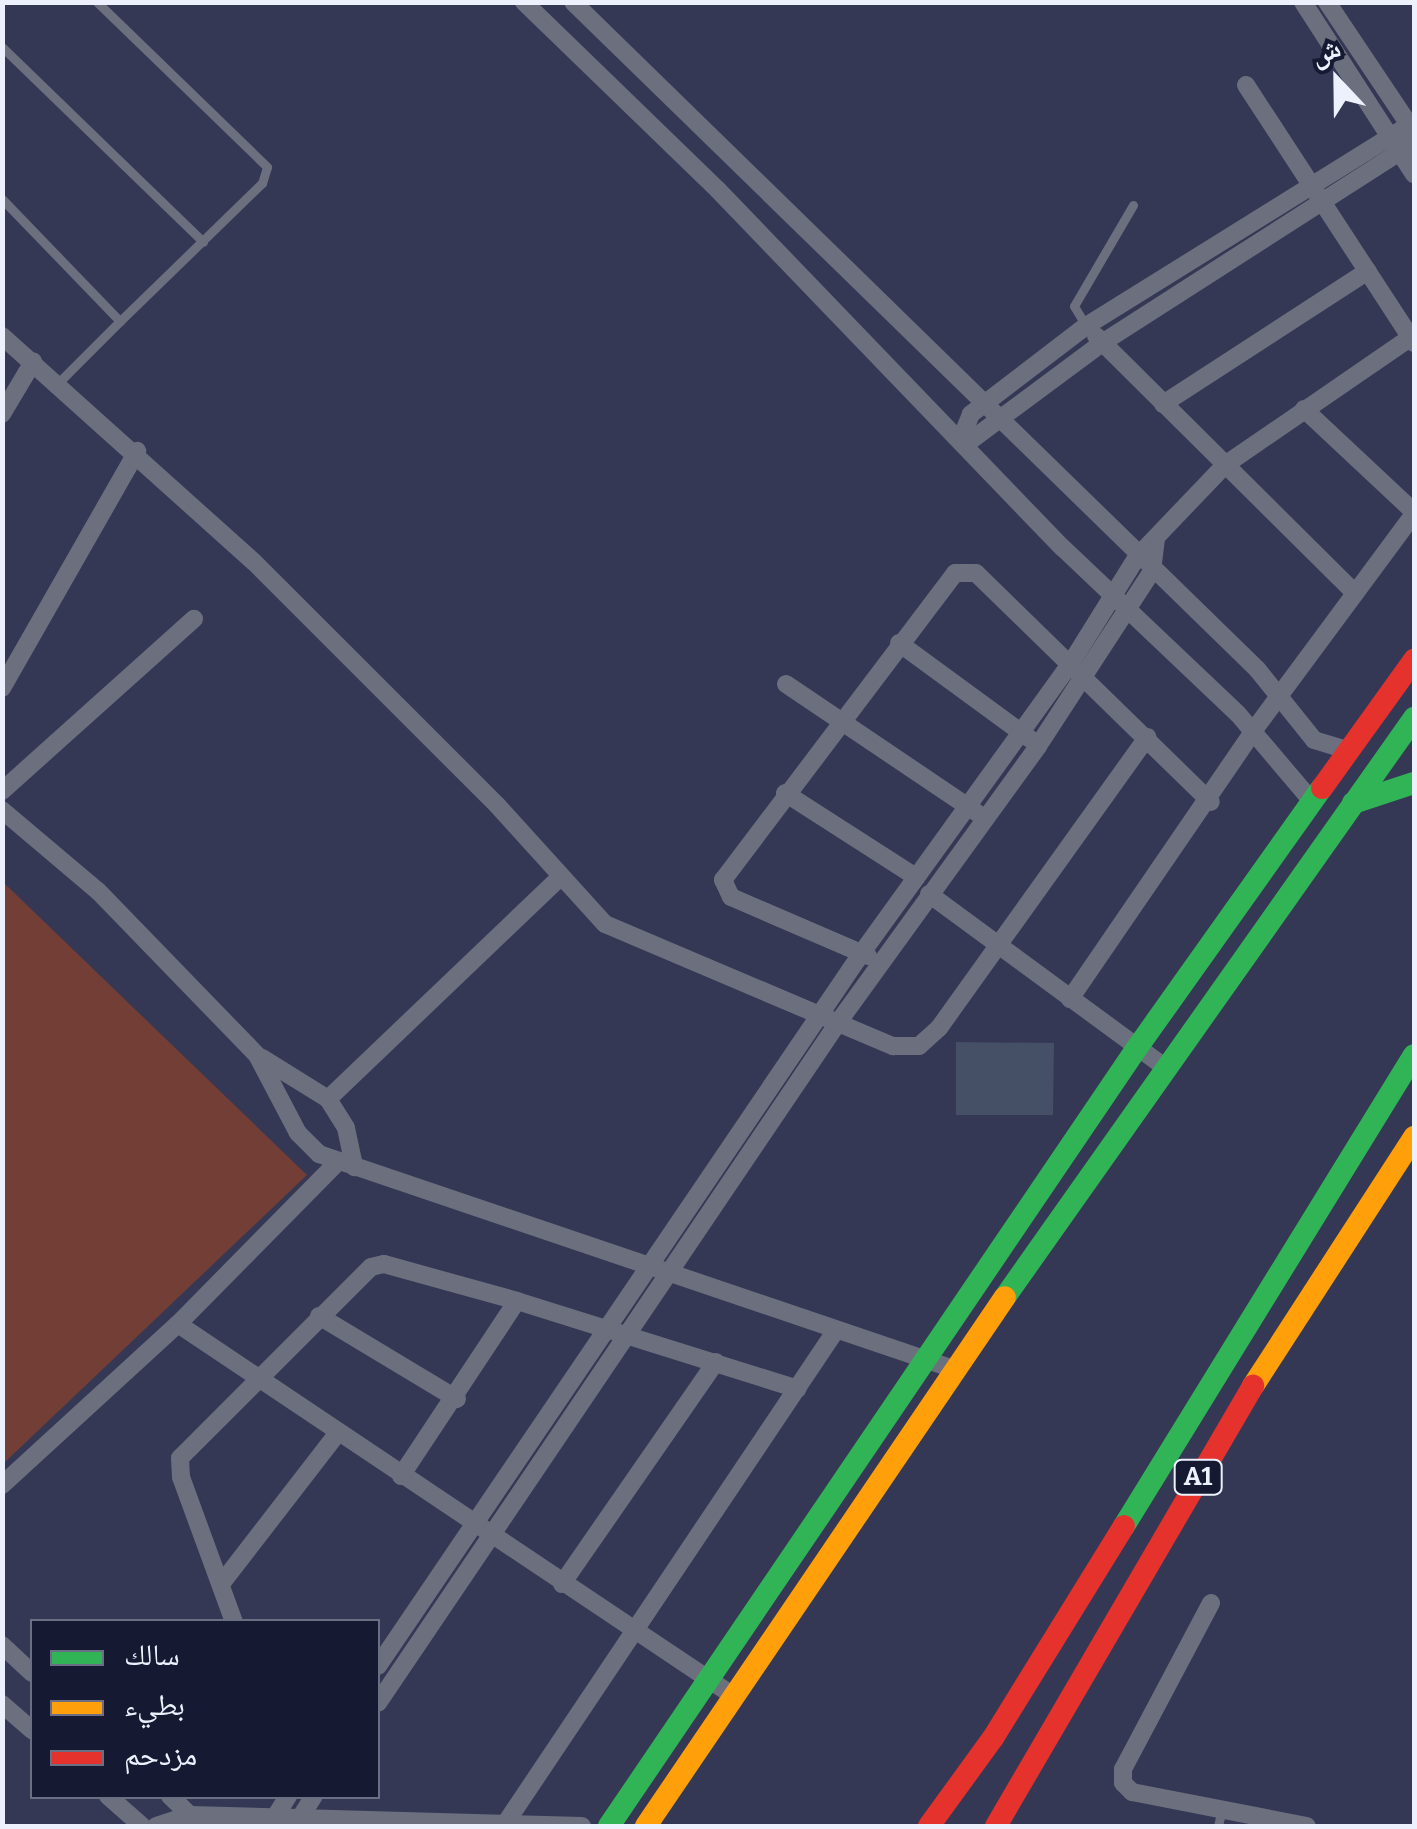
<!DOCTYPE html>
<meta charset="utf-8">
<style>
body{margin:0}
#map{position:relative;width:1417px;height:1829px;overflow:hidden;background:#343855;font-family:Bitter,"Noto Naskh Arabic",serif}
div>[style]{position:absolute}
.green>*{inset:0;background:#723e35}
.building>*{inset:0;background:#454f65}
.lane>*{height:9px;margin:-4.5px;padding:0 4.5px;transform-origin:4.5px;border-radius:4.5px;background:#6c6f7e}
.street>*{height:18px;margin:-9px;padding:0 9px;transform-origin:9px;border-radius:9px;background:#6c6f7e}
.fast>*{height:22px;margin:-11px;padding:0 11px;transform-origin:11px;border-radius:11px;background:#30b455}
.slow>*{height:22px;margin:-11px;padding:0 11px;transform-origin:11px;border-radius:11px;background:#ff9f0a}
.jam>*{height:22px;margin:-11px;padding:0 11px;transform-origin:11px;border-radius:11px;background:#e5322d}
span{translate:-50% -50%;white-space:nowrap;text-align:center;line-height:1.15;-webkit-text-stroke:10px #151931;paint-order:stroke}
.shield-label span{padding:2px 8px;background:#151931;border:2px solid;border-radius:8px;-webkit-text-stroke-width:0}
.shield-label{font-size:25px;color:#edf1fe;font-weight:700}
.frame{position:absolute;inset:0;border:5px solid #edf1fe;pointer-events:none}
.legend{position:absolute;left:30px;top:1619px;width:350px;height:180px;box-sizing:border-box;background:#151931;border:2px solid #6b6f83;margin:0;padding:12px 18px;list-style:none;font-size:30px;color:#edf1fe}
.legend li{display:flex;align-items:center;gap:20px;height:50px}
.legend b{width:50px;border:2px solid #6b6f83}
.north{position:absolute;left:1287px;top:30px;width:100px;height:100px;-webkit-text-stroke:8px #151931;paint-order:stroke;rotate:338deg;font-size:28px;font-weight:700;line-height:40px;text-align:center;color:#edf1fe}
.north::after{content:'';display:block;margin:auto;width:35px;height:45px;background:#edf1fe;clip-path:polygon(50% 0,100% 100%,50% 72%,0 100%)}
</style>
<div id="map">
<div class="green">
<i style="clip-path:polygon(3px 882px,307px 1175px,3px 1464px)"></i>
</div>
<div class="building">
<i style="clip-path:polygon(956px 1042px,1054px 1043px,1053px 1115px,956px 1115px)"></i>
</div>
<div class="lane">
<i style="left:97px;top:2px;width:237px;rotate:44.1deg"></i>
<i style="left:267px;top:167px;width:17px;rotate:107deg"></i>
<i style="left:262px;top:183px;width:198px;rotate:135.8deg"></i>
<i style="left:2px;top:47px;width:280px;rotate:44.1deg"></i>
<i style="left:2px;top:199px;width:170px;rotate:46deg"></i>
<i style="left:120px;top:321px;width:88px;rotate:135deg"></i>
<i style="left:1086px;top:326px;width:23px;rotate:-121deg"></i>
<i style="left:1074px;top:306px;width:117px;rotate:-59.7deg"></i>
<i style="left:1218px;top:1826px;width:17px;rotate:-77deg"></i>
</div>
<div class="street">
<i style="left:524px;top:2px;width:270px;rotate:44.1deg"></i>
<i style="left:718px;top:190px;width:497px;rotate:46.1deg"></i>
<i style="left:1063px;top:548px;width:241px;rotate:43.5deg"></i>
<i style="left:1238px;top:714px;width:113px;rotate:49.7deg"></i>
<i style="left:573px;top:2px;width:955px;rotate:44.28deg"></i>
<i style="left:1257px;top:669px;width:91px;rotate:51.2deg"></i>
<i style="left:1314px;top:740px;width:34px;rotate:17deg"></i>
<i style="left:1303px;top:2px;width:205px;rotate:57.2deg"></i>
<i style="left:1327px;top:2px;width:156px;rotate:56.2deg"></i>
<i style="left:1246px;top:85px;width:308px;rotate:56.9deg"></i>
<i style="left:1414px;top:122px;width:386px;rotate:148.1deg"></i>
<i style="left:1086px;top:326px;width:145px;rotate:142.6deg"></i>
<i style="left:971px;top:414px;width:22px;rotate:112deg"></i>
<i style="left:963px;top:434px;width:10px;rotate:73deg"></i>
<i style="left:966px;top:444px;width:169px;rotate:-36.6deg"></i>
<i style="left:1102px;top:343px;width:371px;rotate:-32.7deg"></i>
<i style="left:2px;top:336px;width:338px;rotate:41.9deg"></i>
<i style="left:254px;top:562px;width:344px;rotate:45deg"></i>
<i style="left:497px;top:805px;width:161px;rotate:47.8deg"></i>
<i style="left:605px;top:924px;width:313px;rotate:23deg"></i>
<i style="left:893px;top:1046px;width:26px"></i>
<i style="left:919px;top:1046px;width:27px;rotate:-42deg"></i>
<i style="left:939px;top:1028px;width:358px;rotate:-54.4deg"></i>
<i style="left:1096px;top:336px;width:365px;rotate:44.8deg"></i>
<i style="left:1163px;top:404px;width:244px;rotate:-33deg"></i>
<i style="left:1304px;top:409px;width:151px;rotate:43.1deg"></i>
<i style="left:2px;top:414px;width:61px;rotate:-59.2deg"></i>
<i style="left:899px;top:643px;width:162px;rotate:36.2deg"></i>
<i style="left:786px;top:684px;width:230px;rotate:34deg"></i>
<i style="left:2px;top:688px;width:273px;rotate:-60.3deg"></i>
<i style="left:2px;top:791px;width:258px;rotate:-41.9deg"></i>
<i style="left:785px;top:793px;width:156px;rotate:32.7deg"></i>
<i style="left:2px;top:810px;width:126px;rotate:40.2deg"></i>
<i style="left:98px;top:891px;width:228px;rotate:45.9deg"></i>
<i style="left:257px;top:1055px;width:88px;rotate:62.3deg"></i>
<i style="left:298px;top:1133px;width:30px;rotate:45deg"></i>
<i style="left:319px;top:1154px;width:670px;rotate:18.71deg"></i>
<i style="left:929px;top:894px;width:294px;rotate:36.3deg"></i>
<i style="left:868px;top:956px;width:149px;rotate:-156.7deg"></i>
<i style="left:731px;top:897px;width:19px;rotate:-115deg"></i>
<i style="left:723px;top:880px;width:385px;rotate:-52.9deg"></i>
<i style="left:955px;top:573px;width:21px"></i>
<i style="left:976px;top:573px;width:328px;rotate:44.3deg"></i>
<i style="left:1070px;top:999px;width:326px;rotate:-55.6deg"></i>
<i style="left:1254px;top:730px;width:269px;rotate:-53.5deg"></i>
<i style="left:262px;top:1058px;width:78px;rotate:31.8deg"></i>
<i style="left:328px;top:1099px;width:34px;rotate:58deg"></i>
<i style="left:346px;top:1128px;width:40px;rotate:78deg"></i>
<i style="left:328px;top:1099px;width:320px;rotate:-43.7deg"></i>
<i style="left:319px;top:1316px;width:161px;rotate:31deg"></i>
<i style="left:178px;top:1324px;width:670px;rotate:33.81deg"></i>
<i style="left:401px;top:1476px;width:210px;rotate:-56.5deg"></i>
<i style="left:2px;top:1485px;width:239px;rotate:-42.5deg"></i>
<i style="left:178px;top:1324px;width:228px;rotate:-45.4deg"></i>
<i style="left:221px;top:1584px;width:188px;rotate:-52.3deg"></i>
<i style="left:562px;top:1584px;width:270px;rotate:-55.3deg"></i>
<i style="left:1211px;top:1603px;width:188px;rotate:117.9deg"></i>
<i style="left:1123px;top:1769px;width:14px;rotate:90deg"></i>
<i style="left:1123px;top:1783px;width:13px;rotate:45deg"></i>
<i style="left:1132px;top:1792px;width:178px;rotate:11deg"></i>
<i style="left:234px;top:1622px;width:154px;rotate:-110.1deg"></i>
<i style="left:181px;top:1477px;width:19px;rotate:-93deg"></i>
<i style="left:180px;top:1458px;width:270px;rotate:-45deg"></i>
<i style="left:371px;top:1267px;width:13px;rotate:-13deg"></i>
<i style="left:384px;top:1264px;width:138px;rotate:15.5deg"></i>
<i style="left:517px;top:1301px;width:294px;rotate:17.4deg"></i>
<i style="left:2px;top:1645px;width:41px;rotate:43deg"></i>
<i style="left:378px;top:1666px;width:860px;rotate:-55.85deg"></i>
<i style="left:861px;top:954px;width:359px;rotate:-54.2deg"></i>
<i style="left:1071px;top:663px;width:125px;rotate:-58.1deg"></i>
<i style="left:1137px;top:557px;width:127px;rotate:-46.3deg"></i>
<i style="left:1225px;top:465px;width:226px;rotate:-34.5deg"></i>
<i style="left:378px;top:1703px;width:820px;rotate:-55.94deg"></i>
<i style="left:837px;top:1024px;width:343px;rotate:-54.1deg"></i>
<i style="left:1038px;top:746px;width:209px;rotate:-56.9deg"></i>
<i style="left:1152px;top:571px;width:32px;rotate:-83deg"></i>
<i style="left:2px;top:1704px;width:40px;rotate:41deg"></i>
<i style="left:108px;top:1796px;width:45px;rotate:41.4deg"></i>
<i style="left:170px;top:1796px;width:35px;rotate:44deg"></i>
<i style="left:275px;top:1817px;width:25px;rotate:-58deg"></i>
<i style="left:300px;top:1818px;width:26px;rotate:-58deg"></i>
<i style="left:505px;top:1824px;width:595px;rotate:-56.18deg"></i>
<i style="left:156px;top:1826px;width:36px;rotate:-18deg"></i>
<i style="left:190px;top:1815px;width:392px;rotate:1.6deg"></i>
</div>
<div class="fast">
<i style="left:1353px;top:803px;width:64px;rotate:-18.2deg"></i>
<i style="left:1005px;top:1297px;width:709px;rotate:-54.76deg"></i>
<i style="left:1124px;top:1526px;width:553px;rotate:-58.38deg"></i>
<i style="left:609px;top:1826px;width:940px;rotate:-55.84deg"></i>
<i style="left:1137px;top:1048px;width:319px;rotate:-54.6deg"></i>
</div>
<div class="slow">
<i style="left:1253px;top:1386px;width:297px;rotate:-57.1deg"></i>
<i style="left:646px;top:1826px;width:639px;rotate:-55.84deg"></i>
</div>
<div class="jam">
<i style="left:1322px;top:788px;width:158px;rotate:-54.3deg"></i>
<i style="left:929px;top:1826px;width:109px;rotate:-54deg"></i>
<i style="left:993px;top:1738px;width:249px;rotate:-58.3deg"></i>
<i style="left:996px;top:1826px;width:510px;rotate:-59.71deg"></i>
</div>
<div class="shield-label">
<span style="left:1198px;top:1477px">A1</span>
</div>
<div class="frame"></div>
<ul class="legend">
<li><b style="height:12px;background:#30b455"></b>سالك</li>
<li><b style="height:12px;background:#ff9f0a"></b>بطيء</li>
<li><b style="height:12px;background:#e5322d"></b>مزدحم</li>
</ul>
<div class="north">ش</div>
</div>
